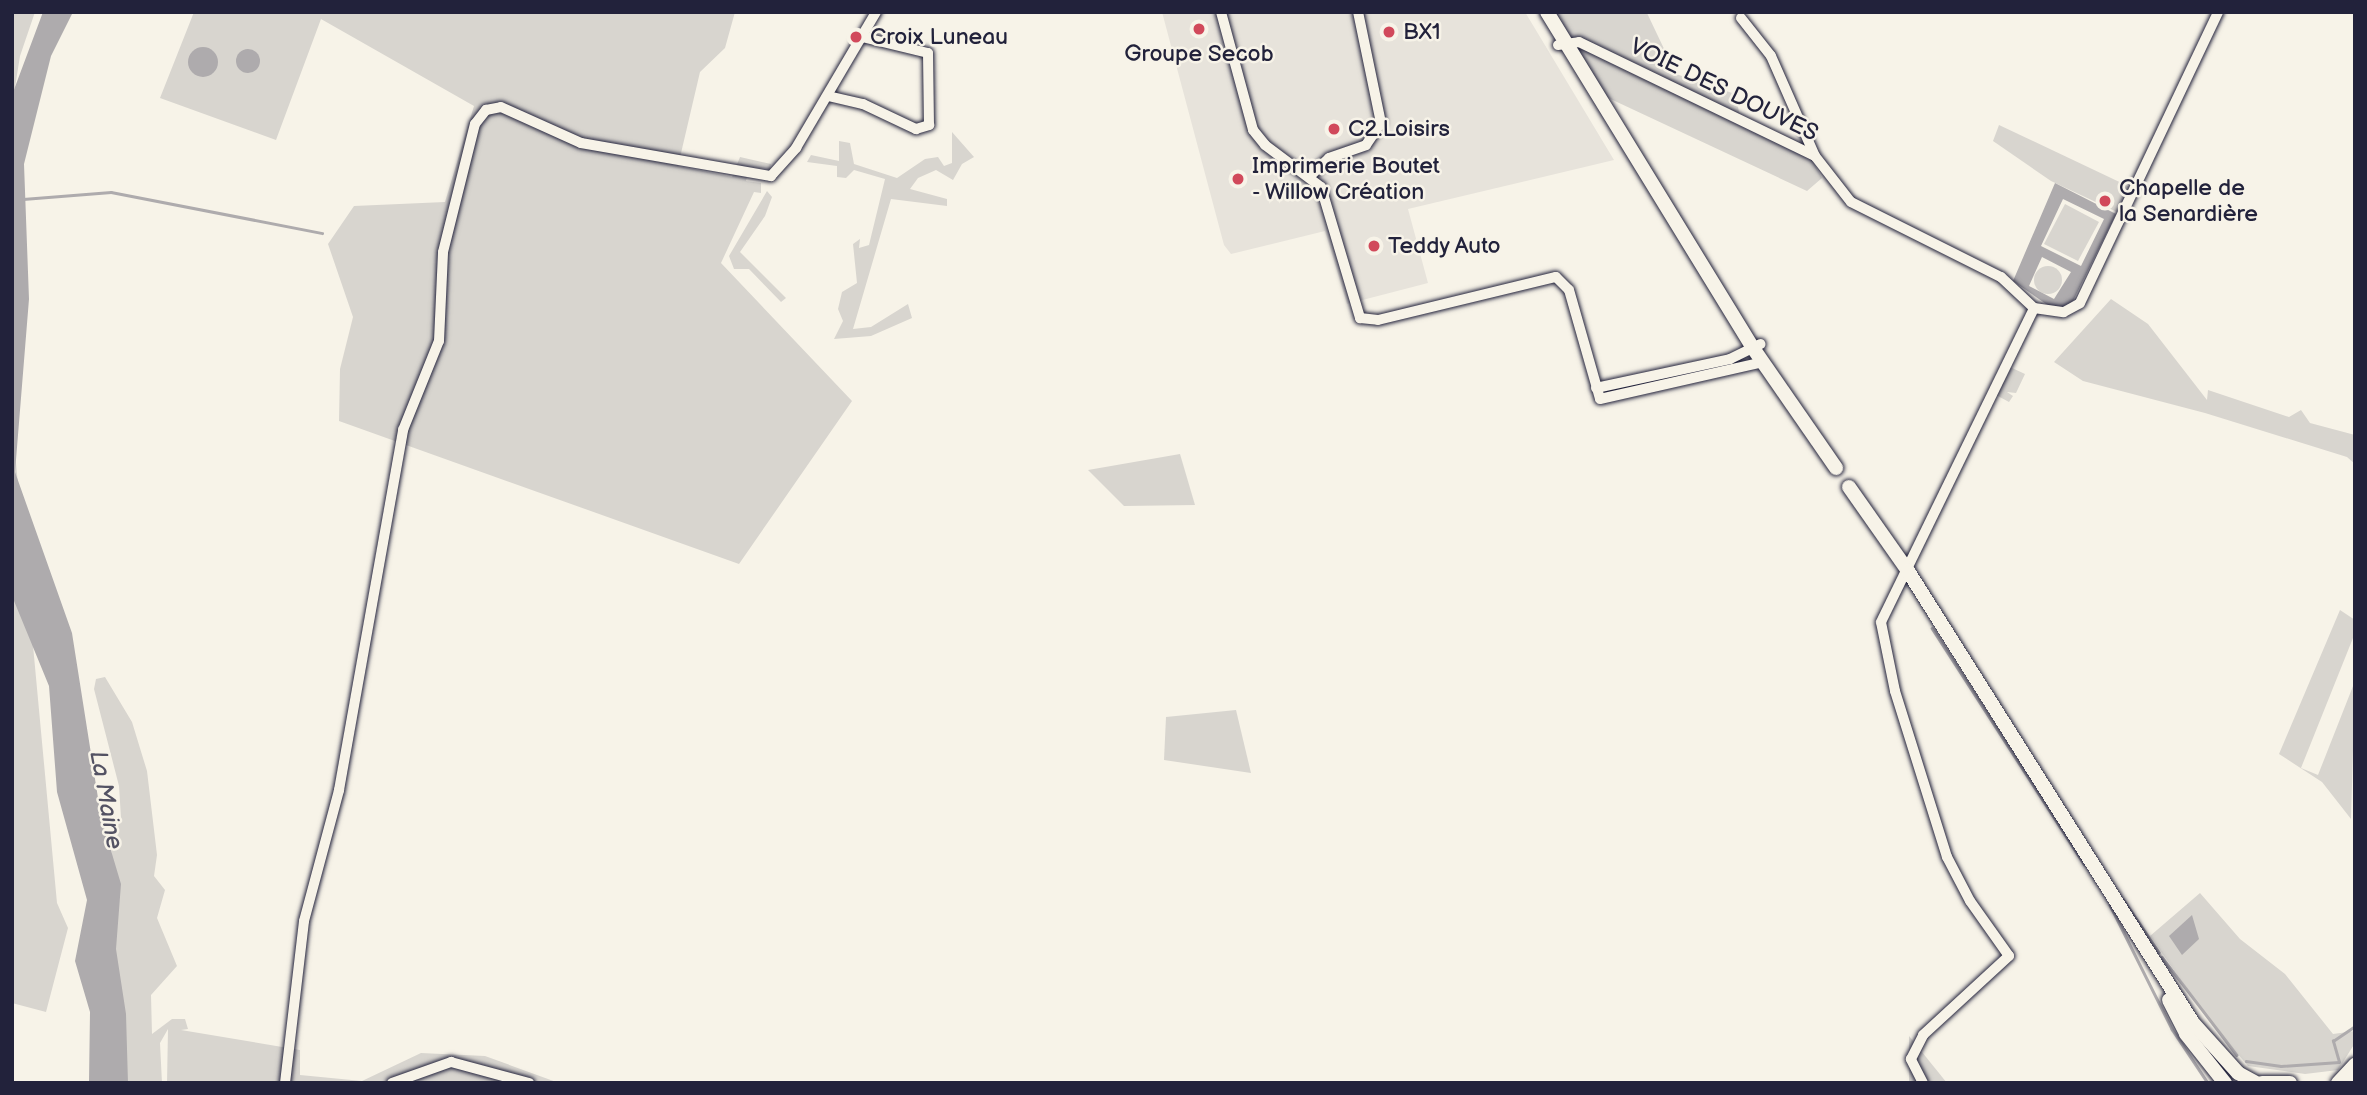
<!DOCTYPE html>
<meta charset="utf-8">
<style>
body{margin:0}
#map{position:relative;width:2367px;height:1095px;overflow:hidden;background:#f7f3e8;font-family:"Balsamiq Sans",sans-serif}
div>[style]{position:absolute}
.built>*{inset:0;background:#e7e3db}
.green>*{inset:0;background:#d8d5cf}
.round{border-radius:50%}
.water>*{inset:0;background:#aeabad}
.stream>*{height:2.5px;margin:-1.25px;padding:0 1.25px;transform-origin:1.25px;border-radius:1.25px;background:#aeabad}
.roads{filter:drop-shadow(0 0 2px #22223b) drop-shadow(0 0 2px #22223b)}
.minor>*{height:10px;margin:-5px;padding:0 5px;transform-origin:5px;border-radius:5px;background:#f7f3e8}
.major>*{height:14px;margin:-7px;padding:0 7px;transform-origin:7px;border-radius:7px;background:#f7f3e8}
.dots>*{width:19px;height:19px;translate:-50% -50%;box-sizing:border-box;border:4px solid #f7f3e8;border-radius:50%}
span{translate:-50% -50%;white-space:nowrap;text-align:center;line-height:1.15;-webkit-text-stroke:5px #f7f3e8;paint-order:stroke}
.poi-label{font-size:23px;color:#22223b}
.left{translate:0 -50%;text-align:left}
.street-label{font-size:23px;color:#22223b}
.water-label{font-size:24px;color:#535263;font-style:italic}
.frame{position:absolute;inset:0;border:14px solid #22223b;pointer-events:none}
</style>
<div id="map">
<div class="built">
<i style="clip-path:polygon(1162px 12px,1525px 12px,1614px 160px,1408px 209px,1428px 283px,1347px 304px,1325px 231px,1231px 254px,1224px 245px)"></i>
</div>
<div class="green">
<i style="clip-path:polygon(12px 12px,35px 12px,20px 56px,12px 106px)"></i>
<i style="clip-path:polygon(194px 12px,735px 12px,725px 48px,700px 72px,678px 166px,732px 177px,740px 157px,771px 164px,770px 169px,749px 167px,746px 181px,761px 183px,761px 193px,754px 192px,721px 263px,852px 401px,739px 564px,339px 421px,340px 369px,353px 317px,328px 244px,354px 206px,445px 202px,474px 106px,321px 19px,276px 140px,160px 98px)"></i>
<i style="clip-path:polygon(1549px 12px,1647px 13px,1676px 74px,1735px 94px,1740px 116px,1811px 158px,1822px 178px,1807px 191px,1602px 95px)"></i>
<i style="clip-path:polygon(1999px 125px,2130px 187px,2117px 212px,2051px 181px,1993px 141px)"></i>
<i style="clip-path:polygon(952px 132px,974px 157px,962px 164px,953px 180px,936px 170px,918px 178px,910px 189px,947px 199px,947px 206px,891px 199px,853px 329px,871px 327px,908px 304px,912px 318px,871px 336px,834px 339px,843px 321px,838px 309px,842px 292px,857px 283px,853px 244px,860px 239px,859px 248px,869px 245px,885px 179px,854px 170px,846px 178px,837px 177px,837px 166px,807px 162px,811px 155px,839px 161px,839px 141px,850px 143px,854px 164px,897px 178px,925px 159px,938px 157px,944px 166px,952px 163px)"></i>
<i style="clip-path:polygon(767px 191px,772px 197px,765px 216px,740px 252px,786px 298px,781px 302px,749px 269px,734px 269px,729px 256px)"></i>
<i style="clip-path:polygon(2065px 204px,2099px 222px,2078px 261px,2044px 244px)"></i>
<i class="round" style="left:2034px;top:266px;width:28px;height:28px"></i>
<i style="clip-path:polygon(2111px 299px,2148px 324px,2207px 400px,2208px 390px,2289px 417px,2301px 410px,2310px 423px,2355px 435px,2355px 464px,2347px 457px,2205px 413px,2083px 381px,2054px 362px)"></i>
<i style="clip-path:polygon(2010px 367px,2025px 374px,2016px 393px,2007px 392px,2013px 396px,2009px 402px,1996px 395px)"></i>
<i style="clip-path:polygon(12px 420px,57px 903px,68px 928px,46px 1012px,12px 1003px)"></i>
<i style="clip-path:polygon(1180px 454px,1195px 505px,1124px 506px,1088px 470px)"></i>
<i style="clip-path:polygon(2340px 610px,2355px 620px,2355px 633px,2301px 768px,2318px 775px,2355px 681px,2351px 819px,2322px 782px,2279px 754px)"></i>
<i style="clip-path:polygon(105px 677px,132px 722px,147px 771px,157px 855px,154px 876px,165px 890px,157px 918px,177px 966px,151px 995px,152px 1034px,172px 1019px,185px 1019px,188px 1029px,181px 1030px,300px 1050px,300px 1075px,362px 1081px,421px 1053px,485px 1056px,559px 1083px,167px 1083px,168px 1029px,160px 1043px,162px 1083px,118px 1083px,111px 841px,121px 818px,119px 786px,94px 689px,96px 679px)"></i>
<i style="clip-path:polygon(1236px 710px,1251px 773px,1164px 760px,1166px 717px)"></i>
<i style="clip-path:polygon(2200px 893px,2240px 939px,2285px 974px,2333px 1034px,2355px 1031px,2355px 1043px,2338px 1070px,2305px 1074px,2248px 1066px,2209px 1020px,2150px 936px)"></i>
<i style="clip-path:polygon(1909px 1036px,1947px 1083px,1909px 1083px)"></i>
</div>
<div class="water">
<i style="clip-path:polygon(43px 12px,73px 12px,51px 56px,24px 164px,29px 299px,15px 472px,72px 633px,101px 817px,121px 884px,116px 949px,126px 1014px,128px 1083px,89px 1083px,90px 1012px,75px 961px,87px 900px,57px 792px,49px 686px,12px 596px,12px 95px)"></i>
<i class="round" style="left:188px;top:47px;width:30px;height:30px"></i>
<i class="round" style="left:236px;top:49px;width:24px;height:24px"></i>
<i style="clip-path:polygon(evenodd,2055px 183px,2116px 214px,2070px 307px,2049px 306px,2013px 281px,2055px 183px,2063px 199px,2104px 219px,2081px 266px,2041px 246px,2063px 199px,2055px 183px,2042px 257px,2071px 272px,2054px 299px,2029px 286px,2042px 257px)"></i>
<i style="clip-path:polygon(2192px 915px,2199px 939px,2182px 955px,2169px 936px)"></i>
</div>
<div class="stream">
<i style="left:23px;top:199px;width:88px;rotate:-4.5deg"></i>
<i style="left:111px;top:192px;width:215px;rotate:11deg"></i>
<i style="left:1932px;top:628px;width:281px;rotate:57.2deg"></i>
<i style="left:2123px;top:899px;width:64px;rotate:55.8deg"></i>
<i style="left:2110px;top:905px;width:139px;rotate:63.4deg"></i>
<i style="left:2172px;top:1029px;width:65px;rotate:56.3deg"></i>
<i style="left:2162px;top:957px;width:123px;rotate:52.6deg"></i>
<i style="left:2246px;top:1061px;width:35px;rotate:8deg"></i>
<i style="left:2281px;top:1066px;width:58px;rotate:-3.9deg"></i>
<i style="left:2339px;top:1062px;width:22px;rotate:-106deg"></i>
<i style="left:2333px;top:1041px;width:27px;rotate:-34deg"></i>
</div>
<div class="roads">
<div class="minor">
<i style="left:1221px;top:12px;width:122px;rotate:74.8deg"></i>
<i style="left:1253px;top:130px;width:19px;rotate:51deg"></i>
<i style="left:1265px;top:145px;width:70px;rotate:36.9deg"></i>
<i style="left:1321px;top:187px;width:137px;rotate:73.4deg"></i>
<i style="left:1360px;top:318px;width:18px;rotate:6deg"></i>
<i style="left:1378px;top:320px;width:183px;rotate:-13.6deg"></i>
<i style="left:1556px;top:277px;width:18px;rotate:45deg"></i>
<i style="left:1569px;top:290px;width:113px;rotate:74.1deg"></i>
<i style="left:1600px;top:399px;width:167px;rotate:-12.8deg"></i>
<i style="left:1741px;top:18px;width:48px;rotate:51.7deg"></i>
<i style="left:1771px;top:56px;width:109px;rotate:66.3deg"></i>
<i style="left:1558px;top:45px;width:21px;rotate:-8deg"></i>
<i style="left:1579px;top:42px;width:262px;rotate:25.8deg"></i>
<i style="left:1815px;top:156px;width:58px;rotate:52deg"></i>
<i style="left:1851px;top:202px;width:168px;rotate:26.6deg"></i>
<i style="left:2001px;top:277px;width:45px;rotate:43.2deg"></i>
<i style="left:828px;top:96px;width:36px;rotate:13deg"></i>
<i style="left:863px;top:104px;width:59px;rotate:25.3deg"></i>
<i style="left:916px;top:129px;width:14px;rotate:-17deg"></i>
<i style="left:929px;top:125px;width:72px;rotate:-90.8deg"></i>
<i style="left:928px;top:53px;width:68px;rotate:-166.4deg"></i>
<i style="left:1311px;top:175px;width:25px;rotate:-43deg"></i>
<i style="left:1329px;top:158px;width:39px;rotate:-19deg"></i>
<i style="left:1366px;top:145px;width:27px;rotate:-56deg"></i>
<i style="left:1381px;top:123px;width:113px;rotate:-101.7deg"></i>
<i style="left:2034px;top:308px;width:30px;rotate:8deg"></i>
<i style="left:2064px;top:312px;width:18px;rotate:-29deg"></i>
<i style="left:2080px;top:303px;width:322px;rotate:-64.6deg"></i>
<i style="left:1596px;top:388px;width:137px;rotate:-12.2deg"></i>
<i style="left:1730px;top:359px;width:34px;rotate:-26deg"></i>
<i style="left:285px;top:1083px;width:163px;rotate:-83.3deg"></i>
<i style="left:304px;top:921px;width:136px;rotate:-75deg"></i>
<i style="left:339px;top:790px;width:366px;rotate:-79.9deg"></i>
<i style="left:403px;top:430px;width:96px;rotate:-68deg"></i>
<i style="left:439px;top:341px;width:89px;rotate:-87.4deg"></i>
<i style="left:443px;top:252px;width:132px;rotate:-76deg"></i>
<i style="left:475px;top:124px;width:18px;rotate:-52deg"></i>
<i style="left:486px;top:110px;width:15px;rotate:-11deg"></i>
<i style="left:501px;top:107px;width:88px;rotate:24.2deg"></i>
<i style="left:581px;top:143px;width:193px;rotate:9.9deg"></i>
<i style="left:771px;top:176px;width:38px;rotate:-48deg"></i>
<i style="left:796px;top:148px;width:158px;rotate:-59.5deg"></i>
<i style="left:392px;top:1083px;width:63px;rotate:-19.6deg"></i>
<i style="left:451px;top:1062px;width:81px;rotate:15.1deg"></i>
<i style="left:1923px;top:1083px;width:27px;rotate:-117deg"></i>
<i style="left:1911px;top:1059px;width:27px;rotate:-63deg"></i>
<i style="left:1923px;top:1035px;width:117px;rotate:-42.6deg"></i>
<i style="left:2009px;top:956px;width:67px;rotate:-125.3deg"></i>
<i style="left:1970px;top:901px;width:50px;rotate:-117.6deg"></i>
<i style="left:1947px;top:857px;width:174px;rotate:-107.4deg"></i>
<i style="left:1895px;top:691px;width:70px;rotate:-101.5deg"></i>
<i style="left:1881px;top:622px;width:349px;rotate:-64deg"></i>
</div>
<div class="major">
<i style="left:1547px;top:12px;width:394px;rotate:58.5deg"></i>
<i style="left:1753px;top:348px;width:146px;rotate:55.3deg"></i>
<i style="left:1849px;top:487px;width:103px;rotate:54.9deg"></i>
<i style="left:1908px;top:571px;width:534px;rotate:57.77deg"></i>
<i style="left:2193px;top:1023px;width:67px;rotate:48deg"></i>
<i style="left:2238px;top:1073px;width:21px;rotate:29deg"></i>
<i style="left:2169px;top:1000px;width:38px;rotate:63deg"></i>
<i style="left:2186px;top:1034px;width:63px;rotate:51.5deg"></i>
<i style="left:2262px;top:1083px;width:28px"></i>
<i style="left:2338px;top:1083px;width:25px;rotate:-47deg"></i>
<i style="left:2354px;top:1083px;width:2px;rotate:-63deg"></i>
</div>
</div>
<div class="dots">
<i style="left:1199px;top:29px;background:#d1495b"></i>
<i style="left:1389px;top:32px;background:#d1495b"></i>
<i style="left:856px;top:37px;background:#d1495b"></i>
<i style="left:1334px;top:129px;background:#d1495b"></i>
<i style="left:1238px;top:179px;background:#d1495b"></i>
<i style="left:2105px;top:201px;background:#d1495b"></i>
<i style="left:1374px;top:246px;background:#d1495b"></i>
</div>
<div class="poi-label">
<span class="left" style="left:1403px;top:32px">BX1</span>
<span class="left" style="left:870px;top:37px">Croix Luneau</span>
<span style="left:1199px;top:54px">Groupe Secob</span>
<span class="left" style="left:1348px;top:129px">C2.Loisirs</span>
<span class="left" style="left:1252px;top:179px">Imprimerie Boutet<br>- Willow Création</span>
<span class="left" style="left:2119px;top:201px">Chapelle de<br>la Senardière</span>
<span class="left" style="left:1388px;top:246px">Teddy Auto</span>
</div>
<div class="street-label">
<span style="left:1724px;top:90px;rotate:26deg">VOIE DES DOUVES</span>
</div>
<div class="water-label">
<span style="left:106px;top:800px;rotate:80deg">La Maine</span>
</div>
<div class="frame"></div>
</div>
